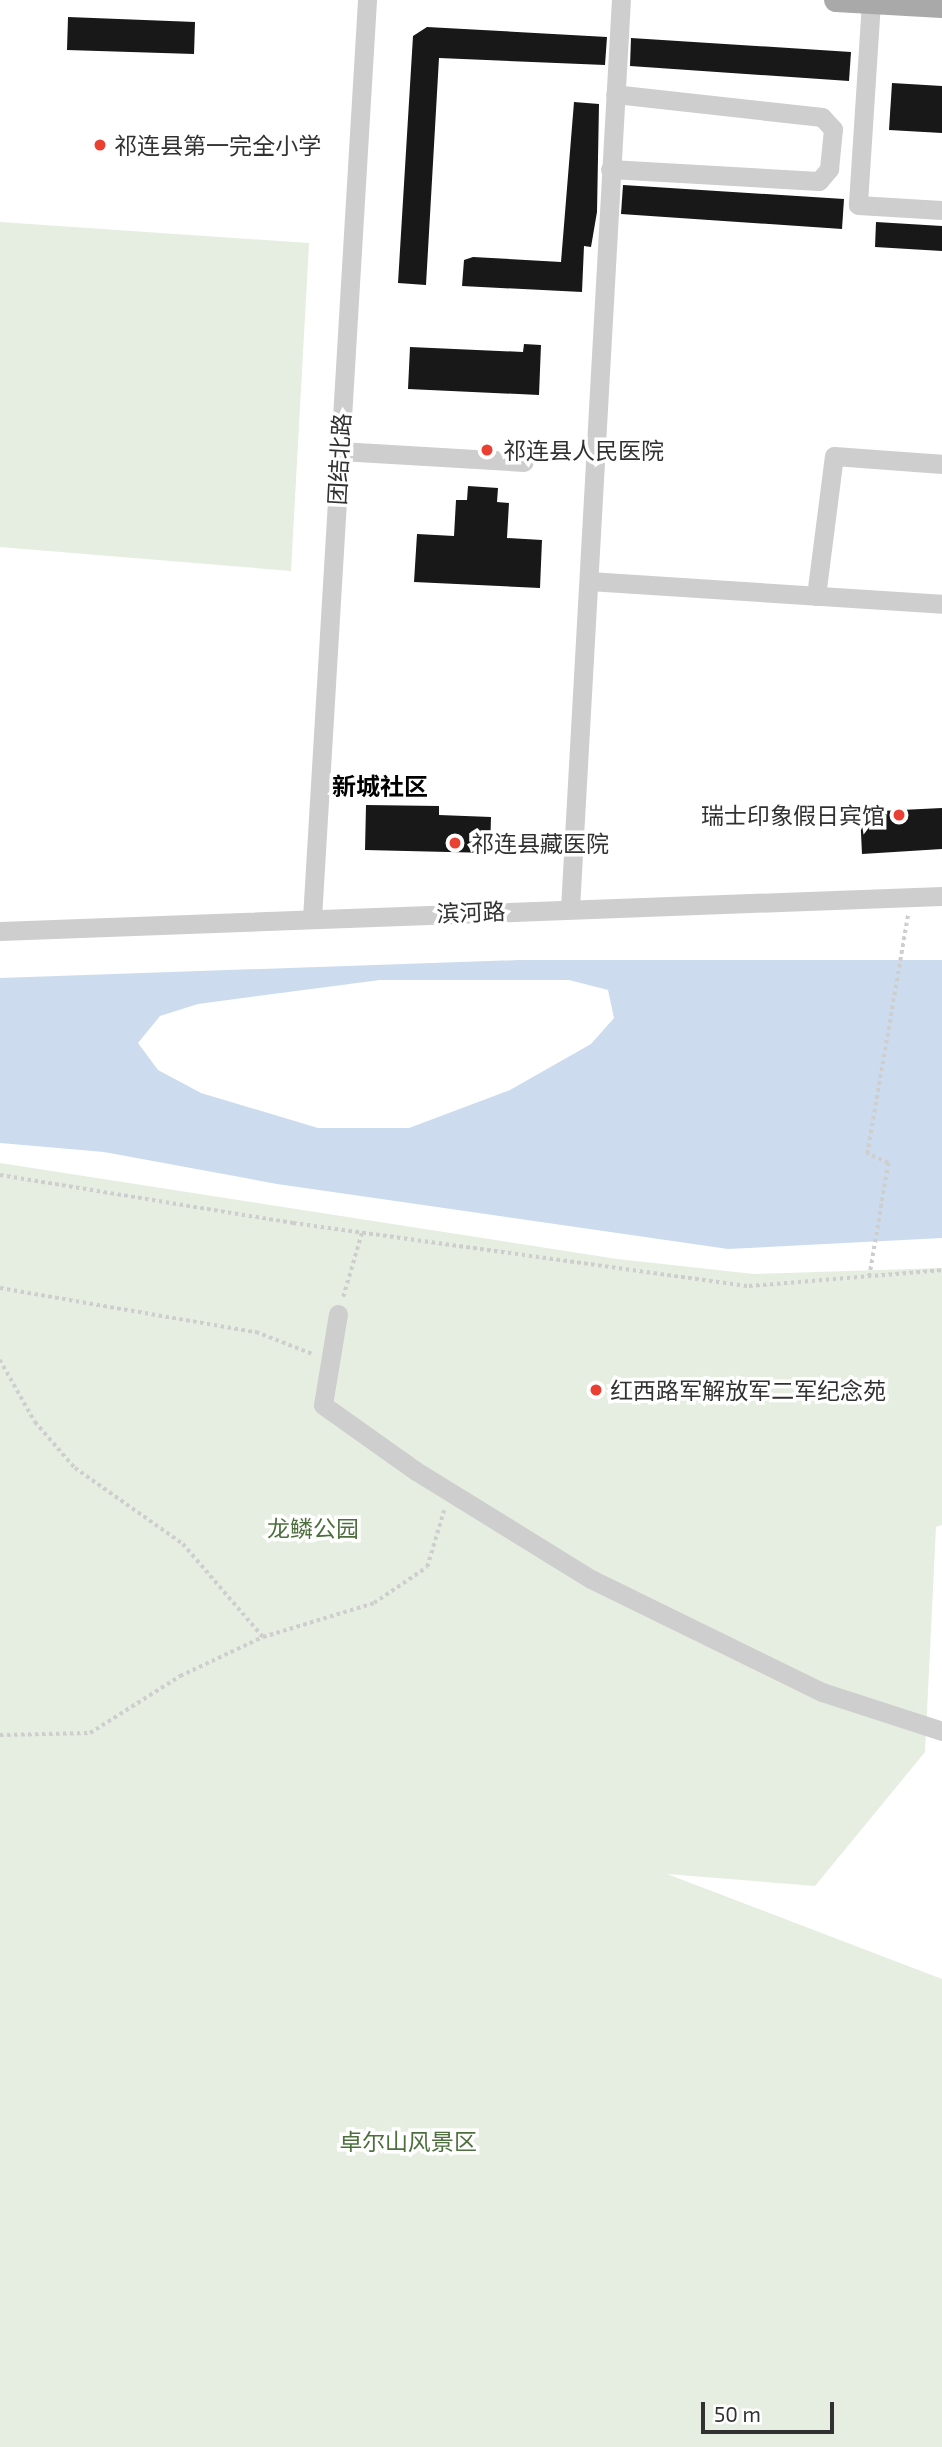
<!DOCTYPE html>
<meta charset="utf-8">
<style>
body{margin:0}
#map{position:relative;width:942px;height:2447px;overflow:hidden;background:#fff;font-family:"Exo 2","Noto Sans SC",sans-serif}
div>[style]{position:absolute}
.green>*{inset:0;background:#e5eee0}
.water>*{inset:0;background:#ccdcee}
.building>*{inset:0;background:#181818}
.path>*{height:3.5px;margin-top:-1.75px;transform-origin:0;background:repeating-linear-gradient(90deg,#cecece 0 3.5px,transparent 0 7px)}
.minor>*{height:19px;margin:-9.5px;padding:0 9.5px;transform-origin:9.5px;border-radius:9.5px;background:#cecece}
.major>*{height:24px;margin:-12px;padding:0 12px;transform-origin:12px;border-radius:12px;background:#a9a9a9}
.dots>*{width:19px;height:19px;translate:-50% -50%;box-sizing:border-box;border:4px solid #fff;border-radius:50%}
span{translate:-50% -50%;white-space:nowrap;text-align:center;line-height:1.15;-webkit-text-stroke:7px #fff;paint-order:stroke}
.poi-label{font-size:23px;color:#313131}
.left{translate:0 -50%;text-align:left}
.right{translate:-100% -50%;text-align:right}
.street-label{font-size:23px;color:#313131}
.park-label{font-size:23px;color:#4d6f3d}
.neighbourhood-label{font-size:24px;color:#000;font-weight:700}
.scale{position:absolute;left:701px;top:2402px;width:133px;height:32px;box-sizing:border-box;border:4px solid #313131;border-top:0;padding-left:9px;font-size:21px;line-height:24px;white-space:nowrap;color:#313131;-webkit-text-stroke:5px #fff;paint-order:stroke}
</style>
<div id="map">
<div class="green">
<i style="clip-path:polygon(0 222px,309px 243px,291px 571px,0 547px)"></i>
<i style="clip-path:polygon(0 1163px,617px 1259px,754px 1274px,942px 1268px,942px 1525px,936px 1527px,925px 1752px,815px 1886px,667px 1874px,942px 1979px,942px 2447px,0 2447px)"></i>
</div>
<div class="water">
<i style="clip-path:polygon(evenodd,519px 960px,942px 960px,942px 1238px,728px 1249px,277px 1184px,104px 1152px,0 1143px,0 978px,519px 960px,380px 980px,569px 980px,608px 990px,614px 1018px,591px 1044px,510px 1090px,409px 1128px,318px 1128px,201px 1093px,158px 1070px,138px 1043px,160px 1016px,198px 1004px,380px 980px)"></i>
</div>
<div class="building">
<i style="clip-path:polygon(68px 17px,195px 22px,194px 54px,67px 50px)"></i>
<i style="clip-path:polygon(427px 27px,607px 37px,605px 65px,439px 58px,426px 285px,398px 283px,413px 36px)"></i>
<i style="clip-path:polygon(631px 38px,851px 52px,849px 81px,630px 66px)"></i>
<i style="clip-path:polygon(892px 83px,942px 86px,942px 133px,889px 130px)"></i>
<i style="clip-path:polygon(574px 102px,599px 104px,597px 212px,591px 247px,584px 246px,582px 292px,462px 286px,464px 260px,473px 257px,561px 262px)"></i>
<i style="clip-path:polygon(623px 185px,844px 199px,842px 229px,621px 214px)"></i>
<i style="clip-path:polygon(876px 222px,942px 226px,942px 251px,875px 247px)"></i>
<i style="clip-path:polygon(524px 344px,541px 345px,539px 395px,408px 389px,410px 347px,523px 352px)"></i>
<i style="clip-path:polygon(468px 486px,498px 488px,497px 502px,509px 503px,507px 538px,542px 540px,540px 588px,414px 582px,417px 534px,454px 536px,456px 500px,467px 500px)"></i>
<i style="clip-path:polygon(366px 805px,439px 806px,439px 815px,491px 817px,490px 853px,365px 850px)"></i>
<i style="clip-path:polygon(942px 808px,942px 849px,862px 854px,860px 812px)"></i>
</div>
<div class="path">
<i style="left:0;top:1175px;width:297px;rotate:9.3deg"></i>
<i style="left:293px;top:1223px;width:460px;rotate:7.9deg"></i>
<i style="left:749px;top:1286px;width:194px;rotate:-4.7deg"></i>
<i style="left:869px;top:1277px;width:116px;rotate:-80.5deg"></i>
<i style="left:888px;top:1163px;width:23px;rotate:-157deg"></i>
<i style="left:867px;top:1154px;width:244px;rotate:-80.3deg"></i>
<i style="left:0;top:1288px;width:260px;rotate:9.8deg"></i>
<i style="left:256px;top:1332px;width:63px;rotate:21.3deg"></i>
<i style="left:343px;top:1297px;width:68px;rotate:-73.7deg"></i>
<i style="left:0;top:1360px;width:71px;rotate:60.6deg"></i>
<i style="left:35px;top:1422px;width:61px;rotate:49deg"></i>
<i style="left:75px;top:1468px;width:132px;rotate:35.1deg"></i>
<i style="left:183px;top:1544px;width:123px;rotate:49.3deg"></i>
<i style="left:0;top:1735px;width:90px;rotate:-1.3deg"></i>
<i style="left:90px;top:1733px;width:107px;rotate:-32.3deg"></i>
<i style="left:180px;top:1676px;width:92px;rotate:-25.2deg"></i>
<i style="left:263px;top:1637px;width:116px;rotate:-17deg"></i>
<i style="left:374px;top:1603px;width:64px;rotate:-34.2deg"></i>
<i style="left:427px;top:1567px;width:59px;rotate:-73.4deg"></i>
</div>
<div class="minor">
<i style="left:871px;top:2px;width:203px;rotate:93.7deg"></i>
<i style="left:858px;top:205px;width:84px;rotate:3.4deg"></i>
<i style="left:610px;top:169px;width:209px;rotate:3.3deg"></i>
<i style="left:819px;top:181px;width:16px;rotate:-50deg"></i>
<i style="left:829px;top:169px;width:40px;rotate:-84.3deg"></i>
<i style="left:833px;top:129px;width:16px;rotate:-133deg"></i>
<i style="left:822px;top:117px;width:208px;rotate:-173.7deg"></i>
<i style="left:340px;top:451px;width:184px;rotate:3.4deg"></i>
<i style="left:589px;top:581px;width:354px;rotate:3.7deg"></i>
<i style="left:816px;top:596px;width:141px;rotate:-82.7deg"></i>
<i style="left:834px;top:456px;width:108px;rotate:4.2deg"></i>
<i style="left:570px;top:908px;width:909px;rotate:-86.79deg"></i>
<i style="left:312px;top:918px;width:920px;rotate:-86.57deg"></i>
<i style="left:0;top:931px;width:943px;rotate:-2.13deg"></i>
<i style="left:338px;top:1314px;width:92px;rotate:99.4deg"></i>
<i style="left:323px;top:1405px;width:114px;rotate:35.4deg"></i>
<i style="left:416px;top:1471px;width:206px;rotate:31.7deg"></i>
<i style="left:591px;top:1579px;width:257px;rotate:26.1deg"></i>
<i style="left:822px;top:1692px;width:126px;rotate:18deg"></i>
</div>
<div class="major">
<i style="left:836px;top:0;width:106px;rotate:3.2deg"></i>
</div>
<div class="dots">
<i style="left:100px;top:145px;background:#e94033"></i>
<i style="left:487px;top:450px;background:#e94033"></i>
<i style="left:899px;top:815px;background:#e94033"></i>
<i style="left:455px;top:843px;background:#e94033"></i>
<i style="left:596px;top:1390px;background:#e94033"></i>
</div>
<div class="poi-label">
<span class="left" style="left:114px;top:145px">祁连县第一完全小学</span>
<span class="left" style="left:503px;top:450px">祁连县人民医院</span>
<span class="right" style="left:885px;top:815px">瑞士印象假日宾馆</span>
<span class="left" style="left:471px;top:843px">祁连县藏医院</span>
<span class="left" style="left:610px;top:1390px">红西路军解放军二军纪念苑</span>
</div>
<div class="street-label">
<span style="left:339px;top:459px;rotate:-87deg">团结北路</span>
<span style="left:471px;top:912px;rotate:-2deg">滨河路</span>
</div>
<div class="park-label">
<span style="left:313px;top:1528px">龙鳞公园</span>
<span style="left:408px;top:2141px">卓尔山风景区</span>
</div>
<div class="neighbourhood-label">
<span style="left:380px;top:786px">新城社区</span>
</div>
<div class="scale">50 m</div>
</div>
